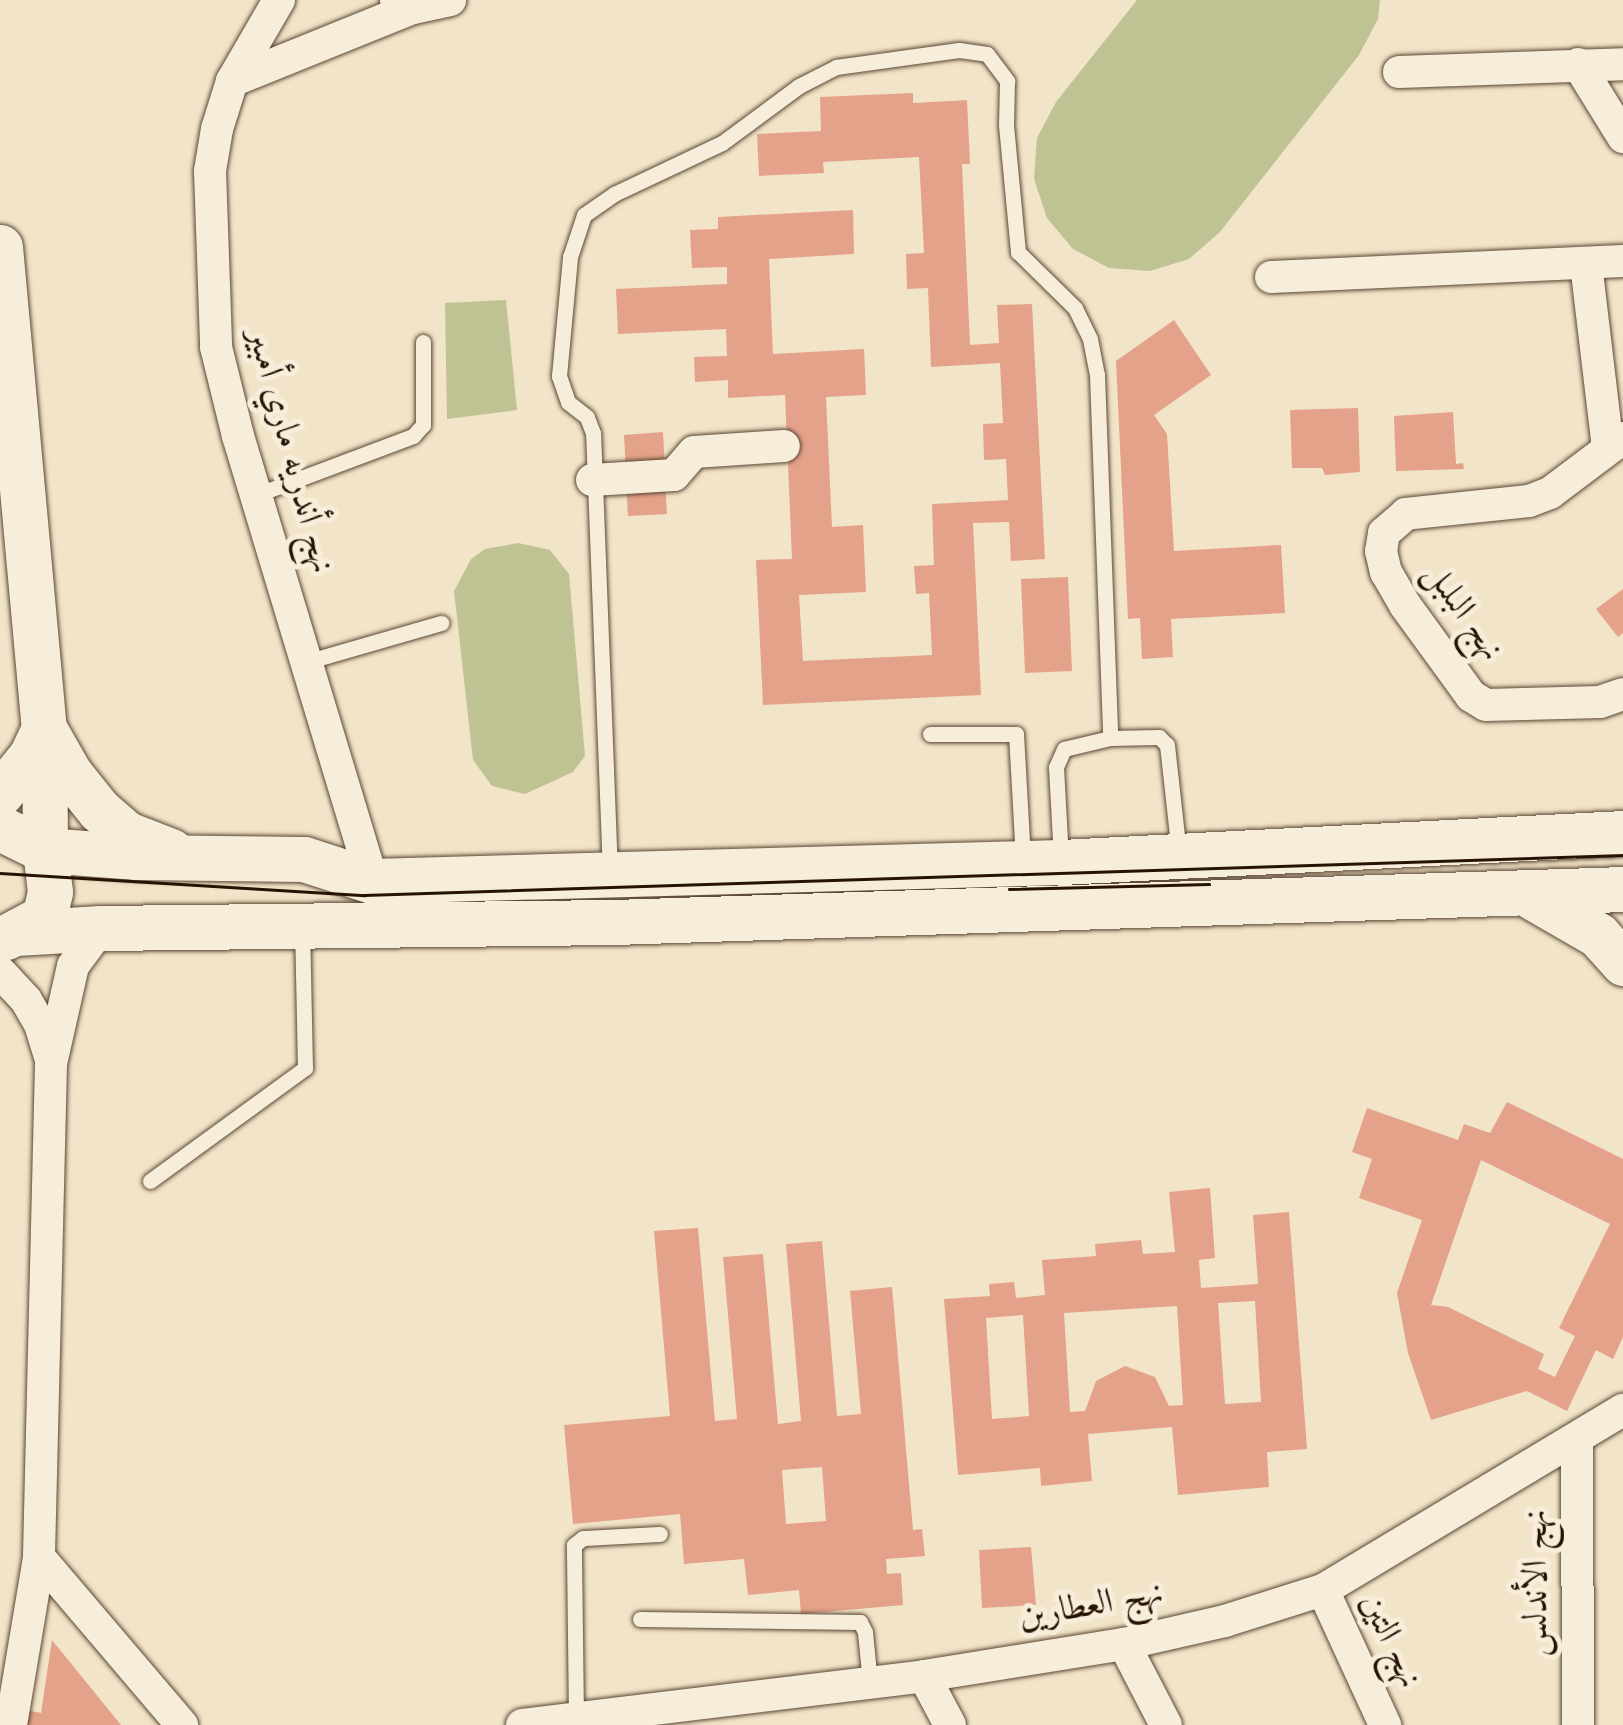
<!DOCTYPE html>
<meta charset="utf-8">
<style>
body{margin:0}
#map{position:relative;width:1623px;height:1725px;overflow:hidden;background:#f2e4c8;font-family:"Old Standard TT",Amiri,serif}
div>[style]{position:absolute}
.green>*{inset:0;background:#bfc293}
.building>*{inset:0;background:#e5a28a}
.roads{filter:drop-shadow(0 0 2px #5a4734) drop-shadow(0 0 2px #5a4734)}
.lane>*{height:15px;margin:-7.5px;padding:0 7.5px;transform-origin:7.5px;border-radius:7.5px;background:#f7eddb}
.street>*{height:32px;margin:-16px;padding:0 16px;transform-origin:16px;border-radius:16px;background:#f7eddb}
.secondary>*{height:45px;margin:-22.5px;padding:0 22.5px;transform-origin:22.5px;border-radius:22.5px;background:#f7eddb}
.tram>*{height:2.5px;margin:-1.25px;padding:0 1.25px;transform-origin:1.25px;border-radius:1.25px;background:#271303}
span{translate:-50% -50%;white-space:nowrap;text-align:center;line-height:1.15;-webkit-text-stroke:10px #f7eddb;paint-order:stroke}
.street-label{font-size:35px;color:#271303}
</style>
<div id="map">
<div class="green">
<i style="clip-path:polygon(1137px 0,1380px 0,1378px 19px,1359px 55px,1220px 232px,1189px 259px,1150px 271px,1109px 268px,1073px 249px,1047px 218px,1034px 179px,1037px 138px,1056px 102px)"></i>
<i style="clip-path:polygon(506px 300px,517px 410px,447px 419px,445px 303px)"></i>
<i style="clip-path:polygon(518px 543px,550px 550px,569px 574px,585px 756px,573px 772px,525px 794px,492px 786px,473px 760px,454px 591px,471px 559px,485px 549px)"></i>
</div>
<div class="building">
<i style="clip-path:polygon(913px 93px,913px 103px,967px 100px,970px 164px,962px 164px,970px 345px,999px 343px,997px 305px,1032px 304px,1045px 559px,1011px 561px,1009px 522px,973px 523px,981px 695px,763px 705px,756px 560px,792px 559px,785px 395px,728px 398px,728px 380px,695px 382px,694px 357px,727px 356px,726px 329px,618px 334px,616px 289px,727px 284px,727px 267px,692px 268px,690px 230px,718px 229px,718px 217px,853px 210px,854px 254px,769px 259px,773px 354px,864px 349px,866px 395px,826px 397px,832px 527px,863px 525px,866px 592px,799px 595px,803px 661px,932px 655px,929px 593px,916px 594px,914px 566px,934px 565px,932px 504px,1008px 500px,1006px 459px,984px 460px,983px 424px,1003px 423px,1000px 363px,931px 367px,928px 288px,907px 289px,906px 254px,924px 253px,919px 157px,823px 162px,824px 173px,759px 176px,757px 134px,821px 131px,820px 97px)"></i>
<i style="clip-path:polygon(1174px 320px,1211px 375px,1154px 415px,1167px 434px,1174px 551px,1281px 545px,1285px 613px,1171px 619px,1173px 657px,1142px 659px,1140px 618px,1128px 619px,1116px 361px)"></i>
<i style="clip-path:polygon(1358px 408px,1360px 472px,1325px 475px,1322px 468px,1292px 468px,1290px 410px)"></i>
<i style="clip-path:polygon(1453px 412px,1456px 464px,1463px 463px,1464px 469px,1396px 471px,1394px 416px)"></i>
<i style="clip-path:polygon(663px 432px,665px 469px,626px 471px,624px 435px)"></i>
<i style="clip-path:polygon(665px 480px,667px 514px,628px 516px,626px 482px)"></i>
<i style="clip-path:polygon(1068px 577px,1072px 671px,1025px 673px,1021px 579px)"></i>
<i style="clip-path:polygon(1623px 589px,1623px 633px,1618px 637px,1596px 609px)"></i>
<i style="clip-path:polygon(evenodd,1507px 1102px,1623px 1159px,1623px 1337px,1613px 1359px,1596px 1350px,1567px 1411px,1527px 1391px,1431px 1420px,1408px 1353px,1397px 1293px,1422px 1220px,1359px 1198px,1372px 1159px,1352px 1152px,1367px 1108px,1458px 1140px,1464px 1124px,1490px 1133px,1507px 1102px,1481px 1160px,1610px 1224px,1559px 1328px,1575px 1336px,1555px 1377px,1538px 1369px,1544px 1354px,1448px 1307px,1431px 1305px,1481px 1160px)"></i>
<i style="clip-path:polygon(evenodd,1210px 1188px,1215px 1258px,1199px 1260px,1201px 1288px,1258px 1284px,1253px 1215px,1289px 1212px,1307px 1449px,1267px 1452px,1269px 1487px,1178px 1495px,1172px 1427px,1088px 1434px,1092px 1481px,1041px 1486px,1040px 1468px,958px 1475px,944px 1299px,990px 1296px,989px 1284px,1014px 1282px,1016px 1298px,1045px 1295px,1042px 1260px,1096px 1256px,1095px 1244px,1141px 1240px,1143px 1254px,1175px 1252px,1169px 1192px,1210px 1188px,1255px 1301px,1261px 1402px,1225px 1404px,1218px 1303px,1255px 1301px,1210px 1188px,1177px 1306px,1183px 1405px,1169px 1406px,1155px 1377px,1125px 1366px,1096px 1381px,1085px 1411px,1070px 1412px,1064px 1313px,1177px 1306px,1210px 1188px,1023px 1315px,1029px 1416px,992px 1419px,986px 1318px,1023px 1315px)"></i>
<i style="clip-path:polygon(evenodd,698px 1228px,715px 1421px,737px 1419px,723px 1257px,763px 1254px,778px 1424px,801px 1421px,786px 1244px,822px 1241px,837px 1416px,861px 1414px,850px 1291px,892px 1287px,913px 1530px,922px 1529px,925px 1556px,886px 1559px,887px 1574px,901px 1573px,903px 1605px,801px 1614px,799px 1590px,748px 1595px,744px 1559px,684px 1564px,680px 1514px,573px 1524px,564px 1425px,670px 1416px,654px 1231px,698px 1228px,822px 1467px,826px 1521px,786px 1524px,782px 1470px,822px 1467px)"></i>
<i style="clip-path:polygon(1031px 1547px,1036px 1605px,982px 1608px,979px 1550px)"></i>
<i style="clip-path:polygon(52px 1640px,121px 1725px,24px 1725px,26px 1710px,41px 1713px)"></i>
</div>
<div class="roads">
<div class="lane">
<i style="left:256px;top:495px;width:168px;rotate:-20.6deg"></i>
<i style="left:413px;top:436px;width:15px;rotate:-48deg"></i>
<i style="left:423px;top:425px;width:83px;rotate:-90deg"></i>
<i style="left:306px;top:662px;width:141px;rotate:-16.1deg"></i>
<i style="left:930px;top:734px;width:86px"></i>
<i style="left:1016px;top:734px;width:126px;rotate:86.8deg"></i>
<i style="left:1110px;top:738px;width:49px;rotate:-1.2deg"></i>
<i style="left:1159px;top:737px;width:11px;rotate:45deg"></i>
<i style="left:1167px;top:745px;width:110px;rotate:83.7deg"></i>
<i style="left:610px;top:873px;width:440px;rotate:-92.2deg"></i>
<i style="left:593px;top:433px;width:17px;rotate:-111deg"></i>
<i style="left:587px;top:417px;width:24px;rotate:-142deg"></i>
<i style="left:568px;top:402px;width:28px;rotate:-109deg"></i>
<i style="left:559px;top:376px;width:120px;rotate:-84.7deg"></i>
<i style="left:570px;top:257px;width:44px;rotate:-71.6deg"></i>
<i style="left:584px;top:215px;width:37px;rotate:-35deg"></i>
<i style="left:614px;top:194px;width:119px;rotate:-25.3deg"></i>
<i style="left:722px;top:143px;width:96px;rotate:-36.5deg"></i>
<i style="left:799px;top:86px;width:42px;rotate:-27.2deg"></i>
<i style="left:836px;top:67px;width:124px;rotate:-7.9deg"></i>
<i style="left:959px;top:50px;width:28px;rotate:8deg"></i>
<i style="left:987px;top:54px;width:34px;rotate:53deg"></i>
<i style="left:1007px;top:81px;width:44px;rotate:91.3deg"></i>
<i style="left:1006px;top:125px;width:128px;rotate:84.6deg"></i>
<i style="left:1018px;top:252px;width:80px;rotate:44.5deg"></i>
<i style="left:1075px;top:308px;width:34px;rotate:64deg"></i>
<i style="left:1090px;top:339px;width:37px;rotate:79deg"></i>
<i style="left:1097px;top:375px;width:363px;rotate:87.9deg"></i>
<i style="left:1110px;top:738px;width:47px;rotate:166.6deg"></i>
<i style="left:1064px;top:749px;width:20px;rotate:114deg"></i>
<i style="left:1056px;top:767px;width:91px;rotate:86.9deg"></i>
<i style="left:150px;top:1181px;width:192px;rotate:-36.1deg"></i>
<i style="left:305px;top:1068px;width:138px;rotate:-91.2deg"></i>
<i style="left:640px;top:1619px;width:220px;rotate:0.8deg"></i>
<i style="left:860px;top:1622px;width:11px;rotate:63deg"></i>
<i style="left:865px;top:1632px;width:51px;rotate:84.4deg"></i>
<i style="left:576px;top:1718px;width:173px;rotate:-90.7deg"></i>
<i style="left:574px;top:1545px;width:11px;rotate:-38deg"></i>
<i style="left:583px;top:1538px;width:77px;rotate:-3deg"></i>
</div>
<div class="street">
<i style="left:279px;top:0;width:94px;rotate:120.1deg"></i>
<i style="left:232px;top:81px;width:50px;rotate:107.4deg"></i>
<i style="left:217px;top:129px;width:43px;rotate:99.5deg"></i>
<i style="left:210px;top:171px;width:176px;rotate:88deg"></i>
<i style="left:216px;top:347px;width:92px;rotate:76.1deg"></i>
<i style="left:238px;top:436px;width:465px;rotate:73.2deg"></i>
<i style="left:396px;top:0;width:19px;rotate:25deg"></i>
<i style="left:413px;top:8px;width:38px;rotate:-12deg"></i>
<i style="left:1578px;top:64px;width:86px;rotate:58.3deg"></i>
<i style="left:1399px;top:72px;width:224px;rotate:-2deg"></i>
<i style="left:232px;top:81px;width:195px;rotate:-22deg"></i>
<i style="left:1586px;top:264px;width:185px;rotate:83.2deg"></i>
<i style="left:1271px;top:277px;width:352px;rotate:-2.6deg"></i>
<i style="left:1623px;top:438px;width:91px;rotate:143deg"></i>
<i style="left:1550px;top:493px;width:22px;rotate:159deg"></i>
<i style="left:1529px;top:501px;width:124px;rotate:174deg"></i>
<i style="left:1406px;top:514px;width:29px;rotate:139deg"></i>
<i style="left:1384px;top:533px;width:18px;rotate:99deg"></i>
<i style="left:1381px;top:551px;width:22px;rotate:77deg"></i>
<i style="left:1386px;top:572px;width:38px;rotate:60deg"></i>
<i style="left:1405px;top:605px;width:112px;rotate:54deg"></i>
<i style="left:1471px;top:696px;width:17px;rotate:31deg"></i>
<i style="left:1486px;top:705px;width:114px;rotate:-1.5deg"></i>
<i style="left:1600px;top:702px;width:24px;rotate:-19deg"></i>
<i style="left:592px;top:480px;width:82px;rotate:-3.5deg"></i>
<i style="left:674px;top:475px;width:30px;rotate:-49deg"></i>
<i style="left:694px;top:452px;width:90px;rotate:-3.8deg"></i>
<i style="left:101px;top:928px;width:47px;rotate:126.4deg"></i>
<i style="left:73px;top:966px;width:100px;rotate:102.7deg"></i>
<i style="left:51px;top:1064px;width:493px;rotate:91.4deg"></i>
<i style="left:39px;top:1557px;width:221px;rotate:49.6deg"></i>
<i style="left:0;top:972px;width:38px;rotate:47deg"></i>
<i style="left:26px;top:1000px;width:28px;rotate:60deg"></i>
<i style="left:40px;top:1024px;width:34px;rotate:73deg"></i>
<i style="left:1577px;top:1440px;width:285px;rotate:89.8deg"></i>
<i style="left:1323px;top:1590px;width:149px;rotate:65.3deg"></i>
<i style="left:1124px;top:1644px;width:91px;rotate:62.6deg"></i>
<i style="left:924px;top:1676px;width:55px;rotate:62deg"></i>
<i style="left:11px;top:1725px;width:170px;rotate:-80.5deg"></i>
<i style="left:522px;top:1725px;width:405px;rotate:-6.9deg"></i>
<i style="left:924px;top:1676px;width:203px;rotate:-9.1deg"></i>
<i style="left:1124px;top:1644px;width:104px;rotate:-12.8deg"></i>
<i style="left:1225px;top:1621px;width:103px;rotate:-17.6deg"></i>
<i style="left:1323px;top:1590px;width:350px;rotate:-31deg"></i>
</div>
<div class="secondary">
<i style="left:0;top:247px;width:483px;rotate:84.8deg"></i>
<i style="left:44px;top:728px;width:122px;rotate:89.5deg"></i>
<i style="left:45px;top:850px;width:92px;rotate:4.4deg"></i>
<i style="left:137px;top:857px;width:167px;rotate:0.7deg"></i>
<i style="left:304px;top:859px;width:71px;rotate:17.9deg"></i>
<i style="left:372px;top:881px;width:689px;rotate:-1.58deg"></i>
<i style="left:1061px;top:862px;width:563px;rotate:-2.95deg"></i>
<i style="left:45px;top:730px;width:51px;rotate:60.4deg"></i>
<i style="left:70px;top:774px;width:46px;rotate:51.1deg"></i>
<i style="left:99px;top:810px;width:37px;rotate:41deg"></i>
<i style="left:127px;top:834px;width:47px;rotate:21.1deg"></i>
<i style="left:0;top:794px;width:49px;rotate:-50.8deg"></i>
<i style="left:31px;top:756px;width:31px;rotate:-65deg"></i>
<i style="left:0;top:828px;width:50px;rotate:26.1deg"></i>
<i style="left:45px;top:850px;width:42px;rotate:83.2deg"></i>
<i style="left:50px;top:892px;width:26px;rotate:103deg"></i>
<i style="left:44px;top:917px;width:43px;rotate:152.2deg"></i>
<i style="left:1527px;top:894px;width:82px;rotate:30deg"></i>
<i style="left:1598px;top:935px;width:38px;rotate:48deg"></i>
<i style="left:16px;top:933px;width:85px;rotate:-3.4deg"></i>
<i style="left:101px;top:928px;width:513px;rotate:-0.67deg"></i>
<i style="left:614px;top:922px;width:1010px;rotate:-1.87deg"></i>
</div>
</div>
<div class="tram">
<i style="left:0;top:873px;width:365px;rotate:3.5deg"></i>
<i style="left:364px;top:895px;width:1260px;rotate:-1.82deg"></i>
<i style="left:1009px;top:889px;width:200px;rotate:-1.4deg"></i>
</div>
<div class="street-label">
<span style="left:290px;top:451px;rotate:75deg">نهج أندريه ماري أمبير</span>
<span style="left:1463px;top:612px;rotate:55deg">نهج البلبل</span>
<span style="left:1537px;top:1583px;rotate:-90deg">نهج الأندلس</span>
<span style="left:1091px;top:1606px;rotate:-10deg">نهج العطارين</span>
<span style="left:1390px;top:1641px;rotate:65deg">نهج التين</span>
</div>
</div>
